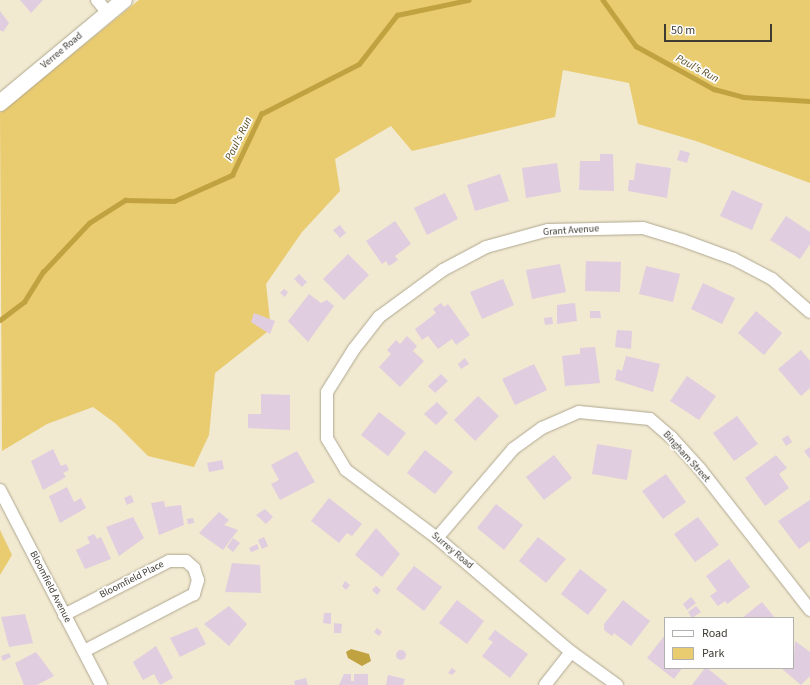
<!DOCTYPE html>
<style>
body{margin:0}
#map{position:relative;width:810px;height:685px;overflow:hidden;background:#f1e9d0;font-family:"Source Sans 3",sans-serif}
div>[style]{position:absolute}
.green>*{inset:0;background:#e9cb70}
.water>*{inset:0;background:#c0a240}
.stream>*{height:4.5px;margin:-2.25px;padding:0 2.25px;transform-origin:2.25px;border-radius:2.25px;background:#c0a240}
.building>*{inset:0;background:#e1cde0}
.round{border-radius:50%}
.roads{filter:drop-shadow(0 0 1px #afa790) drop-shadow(0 0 1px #afa790)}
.minor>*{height:12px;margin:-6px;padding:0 6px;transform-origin:6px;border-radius:6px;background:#fff}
.secondary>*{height:16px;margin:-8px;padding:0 8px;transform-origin:8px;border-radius:8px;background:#fff}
span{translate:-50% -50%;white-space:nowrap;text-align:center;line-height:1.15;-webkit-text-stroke:3.5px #fff;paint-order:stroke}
.street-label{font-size:10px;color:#3e3b32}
.water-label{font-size:11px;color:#5a4d25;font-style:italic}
.legend{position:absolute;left:664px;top:617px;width:130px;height:52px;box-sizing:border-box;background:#fff;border:1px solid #b2b1ad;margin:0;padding:5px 7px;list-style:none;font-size:12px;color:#3e3b32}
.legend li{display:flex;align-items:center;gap:8px;height:20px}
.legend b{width:20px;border:1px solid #b2b1ad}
.scale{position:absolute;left:664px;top:24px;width:108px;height:18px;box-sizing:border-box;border:2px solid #3e3b32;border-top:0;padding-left:5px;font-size:12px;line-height:14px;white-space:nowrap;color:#3e3b32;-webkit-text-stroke:3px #fff;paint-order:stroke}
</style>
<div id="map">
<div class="green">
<i style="clip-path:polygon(139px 0,810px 0,810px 183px,696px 141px,638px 124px,629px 83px,563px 70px,555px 117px,412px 151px,391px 126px,335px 159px,340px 191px,302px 232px,266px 284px,271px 329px,215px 373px,209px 435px,194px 467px,148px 456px,115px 423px,93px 407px,47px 424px,2px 451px,0 113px)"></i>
<i style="clip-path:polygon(0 530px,12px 555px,0 575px)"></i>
</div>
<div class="water">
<i style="clip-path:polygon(351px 649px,369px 654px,371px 661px,362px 666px,348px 658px,346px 652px)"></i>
</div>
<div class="stream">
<i style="left:603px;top:0;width:57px;rotate:54.3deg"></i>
<i style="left:636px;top:46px;width:89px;rotate:28.9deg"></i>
<i style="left:714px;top:89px;width:30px;rotate:15deg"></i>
<i style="left:743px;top:97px;width:67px;rotate:3.4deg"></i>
<i style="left:0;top:320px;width:30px;rotate:-37deg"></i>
<i style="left:24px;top:302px;width:36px;rotate:-58deg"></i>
<i style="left:43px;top:272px;width:67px;rotate:-46.8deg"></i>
<i style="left:89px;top:223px;width:43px;rotate:-32.6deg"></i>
<i style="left:125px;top:200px;width:49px;rotate:1.2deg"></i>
<i style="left:174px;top:201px;width:64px;rotate:-24.1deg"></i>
<i style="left:232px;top:175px;width:68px;rotate:-64.6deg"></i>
<i style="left:261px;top:114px;width:110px;rotate:-27deg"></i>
<i style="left:359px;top:64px;width:62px;rotate:-52.2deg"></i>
<i style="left:397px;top:15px;width:73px;rotate:-11.9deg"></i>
</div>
<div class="building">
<i style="clip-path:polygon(20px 0,43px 0,31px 13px)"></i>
<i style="clip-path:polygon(0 11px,9px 23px,3px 32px,0 30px)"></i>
<i style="clip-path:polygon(680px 150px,690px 153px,687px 163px,677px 160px)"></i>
<i style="clip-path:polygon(600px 154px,613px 154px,614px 191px,579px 190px,580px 161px,600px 161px)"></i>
<i style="clip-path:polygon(557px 163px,561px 192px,526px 198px,522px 168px)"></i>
<i style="clip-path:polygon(636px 163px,671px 168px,667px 198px,628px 191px,629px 180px,634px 180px)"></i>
<i style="clip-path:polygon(500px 174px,509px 201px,475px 211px,467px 185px)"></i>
<i style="clip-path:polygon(732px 190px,763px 204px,752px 230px,720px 216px)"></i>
<i style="clip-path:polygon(445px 193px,458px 219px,427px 235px,414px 208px)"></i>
<i style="clip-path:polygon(786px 216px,810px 232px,810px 244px,800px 259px,770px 240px)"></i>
<i style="clip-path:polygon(395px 221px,411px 244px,395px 256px,398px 260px,389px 266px,386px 261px,382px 264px,366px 241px)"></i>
<i style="clip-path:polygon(340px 225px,346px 233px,340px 238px,333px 230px)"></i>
<i style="clip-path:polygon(348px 254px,369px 275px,344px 300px,323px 279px)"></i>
<i style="clip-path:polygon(586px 261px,621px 262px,620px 292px,585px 291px)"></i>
<i style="clip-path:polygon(560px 264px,566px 292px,532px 299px,526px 270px)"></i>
<i style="clip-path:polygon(646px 266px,680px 274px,673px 302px,639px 294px)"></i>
<i style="clip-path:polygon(299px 274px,307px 282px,302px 287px,294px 279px)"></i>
<i style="clip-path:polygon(503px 279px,514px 305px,482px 319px,470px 292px)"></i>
<i style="clip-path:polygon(703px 283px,735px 298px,722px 324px,691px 309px)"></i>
<i style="clip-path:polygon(284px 289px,288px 292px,285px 297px,280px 293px)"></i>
<i style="clip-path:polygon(309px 294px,321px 303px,327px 300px,334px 306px,308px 342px,288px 321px)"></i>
<i style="clip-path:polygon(441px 303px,444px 307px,448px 304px,470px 335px,456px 345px,452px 339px,438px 349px,428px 336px,422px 340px,415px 329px,436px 313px,433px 309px)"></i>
<i style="clip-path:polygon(575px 303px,577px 321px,557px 324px,557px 305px)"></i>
<i style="clip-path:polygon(590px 311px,600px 311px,601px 318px,590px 318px)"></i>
<i style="clip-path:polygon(756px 311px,782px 333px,764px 355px,738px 333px)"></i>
<i style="clip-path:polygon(254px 313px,275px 321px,270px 334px,251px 322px)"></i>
<i style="clip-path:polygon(552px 317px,553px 324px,545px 325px,544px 318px)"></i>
<i style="clip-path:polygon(617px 330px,632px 331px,631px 349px,615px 347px)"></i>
<i style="clip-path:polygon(407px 336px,417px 346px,413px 351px,424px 361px,400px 387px,379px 367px,391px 354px,387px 350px,396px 340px,400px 344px)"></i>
<i style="clip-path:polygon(595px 347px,600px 383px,565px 386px,562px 356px,580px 354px,580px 348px)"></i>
<i style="clip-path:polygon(801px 350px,810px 361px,810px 388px,801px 396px,778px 369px)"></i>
<i style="clip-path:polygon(626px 356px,660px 364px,653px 392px,615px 380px,617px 369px,622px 371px)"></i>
<i style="clip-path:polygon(465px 358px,469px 364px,461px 369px,458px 364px)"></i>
<i style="clip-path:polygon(534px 364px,547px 390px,515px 405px,502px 379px)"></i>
<i style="clip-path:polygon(441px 374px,448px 381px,435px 393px,428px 386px)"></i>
<i style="clip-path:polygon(687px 376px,716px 396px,699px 420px,670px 401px)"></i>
<i style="clip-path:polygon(261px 394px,290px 395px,290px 430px,248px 428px,248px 414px,261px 414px)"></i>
<i style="clip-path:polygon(478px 396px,499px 416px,475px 441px,454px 420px)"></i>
<i style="clip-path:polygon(437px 402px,448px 413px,436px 425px,424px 414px)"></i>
<i style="clip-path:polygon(379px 412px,406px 433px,388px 456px,361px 435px)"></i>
<i style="clip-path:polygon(737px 416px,758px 444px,734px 461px,713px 433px)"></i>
<i style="clip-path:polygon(788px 435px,792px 442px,786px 446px,782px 439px)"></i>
<i style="clip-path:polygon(597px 444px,632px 450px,627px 480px,592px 474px)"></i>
<i style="clip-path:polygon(810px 447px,810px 459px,804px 451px)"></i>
<i style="clip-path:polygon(53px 449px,61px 466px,66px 464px,69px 470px,63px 473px,66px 477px,43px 490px,31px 461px)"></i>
<i style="clip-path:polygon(425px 450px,453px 472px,435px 494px,407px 473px)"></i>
<i style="clip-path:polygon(297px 451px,315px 482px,280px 500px,271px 484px,279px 480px,271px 465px)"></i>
<i style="clip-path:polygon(554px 455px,572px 478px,544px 500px,526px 477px)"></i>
<i style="clip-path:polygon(776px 455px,787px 468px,779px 474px,789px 488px,765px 506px,745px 478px)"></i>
<i style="clip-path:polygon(222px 460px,224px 469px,209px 472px,207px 463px)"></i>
<i style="clip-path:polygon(666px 474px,686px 502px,663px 519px,642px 491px)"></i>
<i style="clip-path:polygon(67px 487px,74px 502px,81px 498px,86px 508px,60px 523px,49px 496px)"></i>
<i style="clip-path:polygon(131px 495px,134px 502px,127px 505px,124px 498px)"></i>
<i style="clip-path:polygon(329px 498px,362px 524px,352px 536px,347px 533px,339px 543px,311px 521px)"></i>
<i style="clip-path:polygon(810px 500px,810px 541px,799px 549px,778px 521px)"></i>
<i style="clip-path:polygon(164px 501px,165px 507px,181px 505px,184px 525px,159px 535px,151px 503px)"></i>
<i style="clip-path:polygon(496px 504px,523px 525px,504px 550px,477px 528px)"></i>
<i style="clip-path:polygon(265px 509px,273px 517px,266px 524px,256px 515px)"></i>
<i style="clip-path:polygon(219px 512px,229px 520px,224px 525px,238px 530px,223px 550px,199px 533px)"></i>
<i style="clip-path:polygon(133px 517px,144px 538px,119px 556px,106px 527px)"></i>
<i style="clip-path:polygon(698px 517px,719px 545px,695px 562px,674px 534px)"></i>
<i style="clip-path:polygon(193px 518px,194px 523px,188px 524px,187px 519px)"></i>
<i style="clip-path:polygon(376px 528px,400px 554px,382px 577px,355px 555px)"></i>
<i style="clip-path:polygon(94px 534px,97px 539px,101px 537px,111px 559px,85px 569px,76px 550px,90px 543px,87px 537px)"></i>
<i style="clip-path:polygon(264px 537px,268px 546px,262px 549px,258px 540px)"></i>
<i style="clip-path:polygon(538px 537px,566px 559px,546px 583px,519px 561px)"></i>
<i style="clip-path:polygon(233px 538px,240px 543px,233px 552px,227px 547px)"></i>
<i style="clip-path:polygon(257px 544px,259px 549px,251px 552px,249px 548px)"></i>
<i style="clip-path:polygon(729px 559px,750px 587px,727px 604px,725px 601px,718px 606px,710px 596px,717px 591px,706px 576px)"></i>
<i style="clip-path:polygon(232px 563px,260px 565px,261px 593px,225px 592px)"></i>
<i style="clip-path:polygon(414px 566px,442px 587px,424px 611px,396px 589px)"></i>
<i style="clip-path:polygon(580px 569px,607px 590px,588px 615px,561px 594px)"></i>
<i style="clip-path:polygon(345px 581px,350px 585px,346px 590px,342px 586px)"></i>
<i style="clip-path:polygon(376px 586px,381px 590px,377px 595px,372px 590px)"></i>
<i style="clip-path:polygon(691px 597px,696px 603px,687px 610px,683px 604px)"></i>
<i style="clip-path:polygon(457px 600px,484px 621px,467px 644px,439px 623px)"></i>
<i style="clip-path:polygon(623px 600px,650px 621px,631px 646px,614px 633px,612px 636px,604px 630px,604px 624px)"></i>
<i style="clip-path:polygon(762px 602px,775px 618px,742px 618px)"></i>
<i style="clip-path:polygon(229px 606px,247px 624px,229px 646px,204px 624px)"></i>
<i style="clip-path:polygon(696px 606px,701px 612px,692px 618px,688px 612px)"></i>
<i style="clip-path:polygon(324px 613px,331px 613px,331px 624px,323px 623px)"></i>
<i style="clip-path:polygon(25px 614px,33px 643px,9px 647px,1px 617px)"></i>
<i style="clip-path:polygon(334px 623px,342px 624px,341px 633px,334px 633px)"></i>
<i style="clip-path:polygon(197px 627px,206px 644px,180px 657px,170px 638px)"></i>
<i style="clip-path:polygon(377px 628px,382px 632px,379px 636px,374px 632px)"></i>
<i style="clip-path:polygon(495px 630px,528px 654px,510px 678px,482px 656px,493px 642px,488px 639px)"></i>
<i style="clip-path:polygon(665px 635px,665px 668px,682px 668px,674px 679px,647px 658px)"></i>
<i style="clip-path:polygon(795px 641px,810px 652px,810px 676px,801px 685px,781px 668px,793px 668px)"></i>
<i style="clip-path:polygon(156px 646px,173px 678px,160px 685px,154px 674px,143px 680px,133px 662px)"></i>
<i class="round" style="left:396px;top:650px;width:10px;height:10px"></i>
<i style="clip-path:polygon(36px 652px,54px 676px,37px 685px,24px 685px,15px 663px)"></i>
<i style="clip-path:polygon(9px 653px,11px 657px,3px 661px,1px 656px)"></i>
<i style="clip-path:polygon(452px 668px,456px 671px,452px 675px,448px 673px)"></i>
<i style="clip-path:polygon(705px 668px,707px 668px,728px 685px,692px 685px)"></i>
<i style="clip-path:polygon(344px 674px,351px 674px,351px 681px,354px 681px,354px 674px,368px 674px,368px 685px,339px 685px)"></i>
<i style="clip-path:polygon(388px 675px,405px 679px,403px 685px,386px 685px)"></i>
<i style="clip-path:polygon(306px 678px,308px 685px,295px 685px,294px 681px)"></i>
</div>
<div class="roads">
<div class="minor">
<i style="left:97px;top:0;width:17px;rotate:50deg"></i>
<i style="left:0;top:490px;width:220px;rotate:62.6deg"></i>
<i style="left:437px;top:538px;width:117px;rotate:-49.5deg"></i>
<i style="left:513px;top:449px;width:36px;rotate:-36deg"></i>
<i style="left:542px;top:428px;width:40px;rotate:-23.4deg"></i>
<i style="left:579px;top:412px;width:71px;rotate:5.6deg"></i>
<i style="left:650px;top:419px;width:28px;rotate:41deg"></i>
<i style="left:671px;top:437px;width:43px;rotate:47.8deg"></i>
<i style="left:700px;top:469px;width:179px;rotate:52deg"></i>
<i style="left:64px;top:615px;width:118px;rotate:-27.2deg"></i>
<i style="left:169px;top:561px;width:17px"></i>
<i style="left:186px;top:561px;width:11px;rotate:41deg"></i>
<i style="left:194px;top:568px;width:13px;rotate:72deg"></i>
<i style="left:198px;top:580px;width:15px;rotate:106deg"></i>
<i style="left:194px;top:594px;width:124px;rotate:152.6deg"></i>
<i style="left:545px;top:685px;width:42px;rotate:-51.8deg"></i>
<i style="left:617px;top:685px;width:57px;rotate:-144.3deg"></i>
<i style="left:571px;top:652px;width:176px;rotate:-139.6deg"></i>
<i style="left:437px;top:538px;width:114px;rotate:-143.2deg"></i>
<i style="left:346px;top:470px;width:37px;rotate:-121deg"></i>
<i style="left:327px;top:438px;width:46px;rotate:-90deg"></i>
<i style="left:327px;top:392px;width:51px;rotate:-57.9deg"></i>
<i style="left:354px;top:349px;width:41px;rotate:-52deg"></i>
<i style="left:379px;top:317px;width:79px;rotate:-36.3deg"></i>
<i style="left:443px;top:270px;width:49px;rotate:-28.1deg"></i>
<i style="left:486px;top:247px;width:64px;rotate:-15.3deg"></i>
<i style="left:548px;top:230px;width:95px;rotate:-1.2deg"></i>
<i style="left:643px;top:228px;width:41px;rotate:17.1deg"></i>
<i style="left:682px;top:240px;width:55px;rotate:20.1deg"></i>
<i style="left:734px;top:259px;width:43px;rotate:27.8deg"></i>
<i style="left:772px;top:279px;width:50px;rotate:41deg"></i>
</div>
<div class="secondary">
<i style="left:0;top:103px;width:161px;rotate:-39.7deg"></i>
</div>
</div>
<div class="street-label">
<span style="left:62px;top:51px;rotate:-40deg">Verree Road</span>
<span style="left:571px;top:231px;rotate:-4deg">Grant Avenue</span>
<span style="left:686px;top:457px;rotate:48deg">Bingham Street</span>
<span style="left:452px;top:551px;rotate:40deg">Surrey Road</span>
<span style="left:132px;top:580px;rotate:-27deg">Bloomfield Place</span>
<span style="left:50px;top:587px;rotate:63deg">Bloomfield Avenue</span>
</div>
<div class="water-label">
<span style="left:697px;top:69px;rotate:28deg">Paul's Run</span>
<span style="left:239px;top:139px;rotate:-64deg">Paul's Run</span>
</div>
<ul class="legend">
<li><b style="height:5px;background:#fff"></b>Road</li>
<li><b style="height:11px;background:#e9cb70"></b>Park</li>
</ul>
<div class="scale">50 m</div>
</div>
